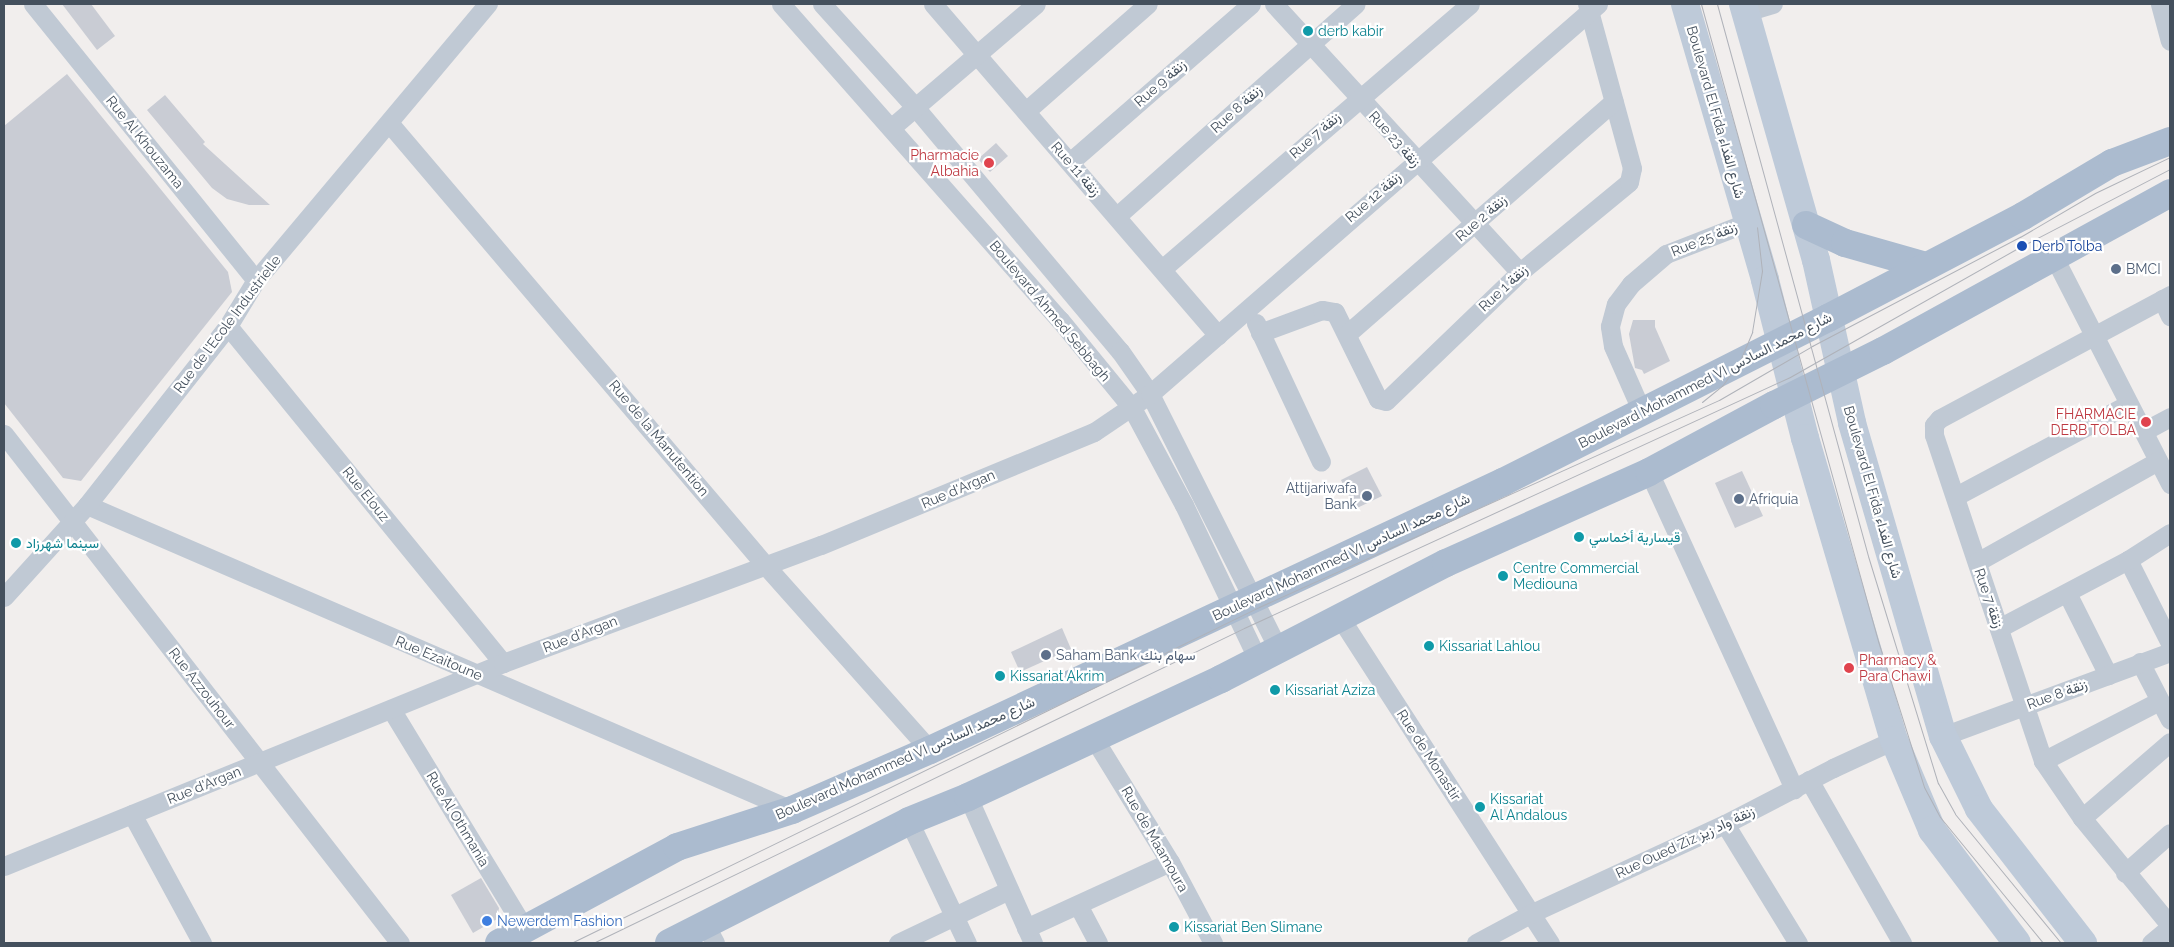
<!DOCTYPE html>
<meta charset="utf-8">
<style>
body{margin:0}
#map{position:relative;width:2174px;height:947px;overflow:hidden;background:#f1eeed;font-family:Raleway,Vazirmatn,sans-serif}
div>[style]{position:absolute}
.building>*{inset:0;background:#c9ccd4}
.street>*{height:19px;margin:-9.5px;padding:0 9.5px;transform-origin:9.5px;border-radius:9.5px;background:#c0c9d4}
.secondary>*{height:28px;margin:-14px;padding:0 14px;transform-origin:14px;border-radius:14px;background:#becad9}
.primary>*{height:28px;margin:-14px;padding:0 14px;transform-origin:14px;border-radius:14px;background:#abbbcf}
.tram>*{height:1px;margin:-0.5px;padding:0 0.5px;transform-origin:0.5px;border-radius:0.5px;background:#afb2b9}
.dots>*{width:14px;height:14px;translate:-50% -50%;box-sizing:border-box;border:2px solid #fff;border-radius:50%}
span{translate:-50% -50%;white-space:nowrap;text-align:center;line-height:1.15;-webkit-text-stroke:4.5px #fff;paint-order:stroke}
.culture-label{font-size:14px;color:#0d838f}
.left{translate:0 -50%;text-align:left}
.street-label{font-size:14px;color:#44505d}
.health-label{font-size:14px;color:#be3a42}
.right{translate:-100% -50%;text-align:right}
.transit-label{font-size:14px;color:#164399}
.service-label{font-size:14px;color:#4e5e75}
.shop-label{font-size:14px;color:#366cbe}
.frame{position:absolute;inset:0;border:5px solid #44505d;pointer-events:none}
</style>
<div id="map">
<div class="building">
<i style="clip-path:polygon(62px 4px,91px 4px,115px 36px,97px 50px)"></i>
<i style="clip-path:polygon(67px 74px,228px 272px,232px 292px,81px 481px,63px 478px,4px 403px,4px 126px)"></i>
<i style="clip-path:polygon(165px 95px,205px 142px,203px 144px,270px 205px,249px 205px,227px 199px,212px 188px,147px 110px)"></i>
<i style="clip-path:polygon(996px 143px,1008px 156px,990px 172px,978px 159px)"></i>
<i style="clip-path:polygon(1633px 320px,1655px 320px,1655px 327px,1670px 361px,1644px 374px,1642px 370px,1635px 368px,1629px 334px)"></i>
<i style="clip-path:polygon(1367px 467px,1382px 496px,1355px 509px,1341px 480px)"></i>
<i style="clip-path:polygon(1742px 471px,1763px 516px,1735px 528px,1715px 483px)"></i>
<i style="clip-path:polygon(1062px 628px,1071px 649px,1020px 672px,1011px 652px)"></i>
<i style="clip-path:polygon(481px 878px,499px 908px,497px 919px,473px 933px,451px 895px)"></i>
</div>
<div class="street">
<i style="left:33px;top:4px;width:355px;rotate:51.1deg"></i>
<i style="left:781px;top:4px;width:422px;rotate:48.6deg"></i>
<i style="left:1060px;top:320px;width:114px;rotate:50.7deg"></i>
<i style="left:1132px;top:408px;width:110px;rotate:61.8deg"></i>
<i style="left:1184px;top:505px;width:172px;rotate:64.5deg"></i>
<i style="left:822px;top:4px;width:139px;rotate:47.9deg"></i>
<i style="left:915px;top:107px;width:319px;rotate:50deg"></i>
<i style="left:1120px;top:351px;width:52px;rotate:55.1deg"></i>
<i style="left:1150px;top:394px;width:287px;rotate:63.3deg"></i>
<i style="left:933px;top:4px;width:437px;rotate:49.3deg"></i>
<i style="left:1274px;top:4px;width:364px;rotate:47.5deg"></i>
<i style="left:2160px;top:4px;width:38px;rotate:75deg"></i>
<i style="left:1746px;top:12px;width:28px;rotate:-17deg"></i>
<i style="left:1026px;top:111px;width:162px;rotate:-41.3deg"></i>
<i style="left:390px;top:124px;width:579px;rotate:49.62deg"></i>
<i style="left:765px;top:565px;width:248px;rotate:48.3deg"></i>
<i style="left:892px;top:127px;width:189px;rotate:-40.5deg"></i>
<i style="left:1070px;top:162px;width:240px;rotate:-41.1deg"></i>
<i style="left:1117px;top:216px;width:319px;rotate:-41.6deg"></i>
<i style="left:2055px;top:259px;width:253px;rotate:62.9deg"></i>
<i style="left:1162px;top:269px;width:406px;rotate:-40.7deg"></i>
<i style="left:2170px;top:295px;width:262px;rotate:151.8deg"></i>
<i style="left:1939px;top:419px;width:8px;rotate:130deg"></i>
<i style="left:1934px;top:425px;width:10px;rotate:90deg"></i>
<i style="left:1934px;top:435px;width:344px;rotate:71.5deg"></i>
<i style="left:2043px;top:761px;width:69px;rotate:55.6deg"></i>
<i style="left:2082px;top:818px;width:139px;rotate:50.6deg"></i>
<i style="left:2162px;top:299px;width:19px;rotate:65deg"></i>
<i style="left:1256px;top:323px;width:153px;rotate:64.9deg"></i>
<i style="left:228px;top:326px;width:435px;rotate:50.8deg"></i>
<i style="left:1260px;top:333px;width:66px;rotate:-20.4deg"></i>
<i style="left:1322px;top:310px;width:13px;rotate:9deg"></i>
<i style="left:1335px;top:312px;width:97px;rotate:63.7deg"></i>
<i style="left:1378px;top:399px;width:8px;rotate:14deg"></i>
<i style="left:1386px;top:401px;width:186px;rotate:-43.9deg"></i>
<i style="left:1520px;top:272px;width:141px;rotate:-39.5deg"></i>
<i style="left:1629px;top:182px;width:14px;rotate:-78deg"></i>
<i style="left:1632px;top:168px;width:170px;rotate:-105.3deg"></i>
<i style="left:1347px;top:334px;width:354px;rotate:-41.1deg"></i>
<i style="left:1642px;top:412px;width:72px;rotate:-113.7deg"></i>
<i style="left:1613px;top:346px;width:20px;rotate:-99deg"></i>
<i style="left:1610px;top:326px;width:23px;rotate:-75deg"></i>
<i style="left:1616px;top:304px;width:25px;rotate:-53deg"></i>
<i style="left:1631px;top:284px;width:46px;rotate:-40.6deg"></i>
<i style="left:1666px;top:254px;width:88px;rotate:-21.3deg"></i>
<i style="left:2144px;top:431px;width:30px;rotate:-28deg"></i>
<i style="left:4px;top:434px;width:645px;rotate:52.12deg"></i>
<i style="left:1649px;top:472px;width:349px;rotate:65.4deg"></i>
<i style="left:1956px;top:496px;width:195px;rotate:-28.1deg"></i>
<i style="left:87px;top:505px;width:768px;rotate:23.39deg"></i>
<i style="left:2128px;top:560px;width:93px;rotate:63.2deg"></i>
<i style="left:1977px;top:562px;width:207px;rotate:-29.2deg"></i>
<i style="left:2067px;top:593px;width:92px;rotate:63.4deg"></i>
<i style="left:4px;top:597px;width:124px;rotate:-47.9deg"></i>
<i style="left:87px;top:505px;width:228px;rotate:-51.8deg"></i>
<i style="left:228px;top:326px;width:54px;rotate:-58.7deg"></i>
<i style="left:256px;top:280px;width:361px;rotate:-50deg"></i>
<i style="left:1341px;top:619px;width:386px;rotate:57.2deg"></i>
<i style="left:1999px;top:628px;width:146px;rotate:-27.8deg"></i>
<i style="left:2128px;top:560px;width:50px;rotate:-32.7deg"></i>
<i style="left:2140px;top:662px;width:65px;rotate:62.7deg"></i>
<i style="left:391px;top:709px;width:258px;rotate:58.7deg"></i>
<i style="left:1943px;top:736px;width:242px;rotate:-20.3deg"></i>
<i style="left:1093px;top:737px;width:147px;rotate:58.4deg"></i>
<i style="left:1170px;top:862px;width:92px;rotate:62deg"></i>
<i style="left:2043px;top:761px;width:131px;rotate:-27.3deg"></i>
<i style="left:1809px;top:780px;width:188px;rotate:60.3deg"></i>
<i style="left:968px;top:797px;width:160px;rotate:66deg"></i>
<i style="left:132px;top:814px;width:147px;rotate:61.5deg"></i>
<i style="left:2082px;top:818px;width:116px;rotate:-40.8deg"></i>
<i style="left:909px;top:821px;width:135px;rotate:64.6deg"></i>
<i style="left:1725px;top:824px;width:140px;rotate:58.5deg"></i>
<i style="left:4px;top:866px;width:539px;rotate:-22.14deg"></i>
<i style="left:503px;top:663px;width:339px;rotate:-20.4deg"></i>
<i style="left:821px;top:545px;width:295px;rotate:-22.5deg"></i>
<i style="left:1094px;top:432px;width:68px;rotate:-34.2deg"></i>
<i style="left:1150px;top:394px;width:594px;rotate:-41.04deg"></i>
<i style="left:2125px;top:873px;width:60px;rotate:-41.6deg"></i>
<i style="left:1078px;top:905px;width:43px;rotate:62.2deg"></i>
<i style="left:705px;top:924px;width:21px;rotate:62deg"></i>
<i style="left:1026px;top:928px;width:158px;rotate:-24.6deg"></i>
<i style="left:898px;top:943px;width:123px;rotate:-25.5deg"></i>
<i style="left:1476px;top:943px;width:64px;rotate:-28.2deg"></i>
<i style="left:1532px;top:913px;width:213px;rotate:-24.8deg"></i>
<i style="left:1725px;top:824px;width:122px;rotate:-27.4deg"></i>
<i style="left:1833px;top:768px;width:67px;rotate:-24.7deg"></i>
<i style="left:2151px;top:943px;width:25px;rotate:-40deg"></i>
</div>
<div class="secondary">
<i style="left:1685px;top:4px;width:287px;rotate:73.8deg"></i>
<i style="left:1765px;top:280px;width:163px;rotate:75.8deg"></i>
<i style="left:1805px;top:438px;width:315px;rotate:73.6deg"></i>
<i style="left:1894px;top:740px;width:98px;rotate:67.1deg"></i>
<i style="left:1932px;top:830px;width:141px;rotate:53deg"></i>
<i style="left:1743px;top:4px;width:266px;rotate:74.1deg"></i>
<i style="left:1816px;top:260px;width:167px;rotate:77.5deg"></i>
<i style="left:1852px;top:423px;width:326px;rotate:73.8deg"></i>
<i style="left:1943px;top:736px;width:81px;rotate:63.7deg"></i>
<i style="left:1979px;top:809px;width:170px;rotate:52.2deg"></i>
</div>
<div class="primary">
<i style="left:1806px;top:225px;width:43px;rotate:24.8deg"></i>
<i style="left:1845px;top:243px;width:84px;rotate:15.9deg"></i>
<i style="left:499px;top:943px;width:202px;rotate:-28.3deg"></i>
<i style="left:677px;top:847px;width:121px;rotate:-17.8deg"></i>
<i style="left:792px;top:810px;width:150px;rotate:-23.5deg"></i>
<i style="left:930px;top:750px;width:633px;rotate:-25.07deg"></i>
<i style="left:1503px;top:482px;width:364px;rotate:-26.8deg"></i>
<i style="left:1828px;top:318px;width:220px;rotate:-27.6deg"></i>
<i style="left:2023px;top:216px;width:104px;rotate:-30.8deg"></i>
<i style="left:2112px;top:163px;width:62px;rotate:-20.8deg"></i>
<i style="left:669px;top:943px;width:269px;rotate:-26.9deg"></i>
<i style="left:909px;top:821px;width:64px;rotate:-22.1deg"></i>
<i style="left:968px;top:797px;width:279px;rotate:-25deg"></i>
<i style="left:1221px;top:679px;width:253px;rotate:-27.3deg"></i>
<i style="left:1446px;top:563px;width:222px;rotate:-24.1deg"></i>
<i style="left:1649px;top:472px;width:142px;rotate:-28.2deg"></i>
<i style="left:1774px;top:405px;width:122px;rotate:-26.4deg"></i>
<i style="left:1883px;top:351px;width:328px;rotate:-28.8deg"></i>
</div>
<div class="tram">
<i style="left:1701px;top:4px;width:661px;rotate:74.47deg"></i>
<i style="left:1878px;top:641px;width:153px;rotate:72.5deg"></i>
<i style="left:1924px;top:787px;width:34px;rotate:62deg"></i>
<i style="left:1940px;top:817px;width:163px;rotate:50.7deg"></i>
<i style="left:1717px;top:4px;width:572px;rotate:74.7deg"></i>
<i style="left:1868px;top:556px;width:238px;rotate:72.9deg"></i>
<i style="left:1938px;top:783px;width:35px;rotate:61deg"></i>
<i style="left:1955px;top:814px;width:167px;rotate:50.6deg"></i>
<i style="left:1702px;top:402px;width:26px;rotate:-39deg"></i>
<i style="left:1722px;top:386px;width:29px;rotate:-54deg"></i>
<i style="left:1739px;top:363px;width:34px;rotate:-67deg"></i>
<i style="left:1752px;top:332px;width:62px;rotate:-80.7deg"></i>
<i style="left:1762px;top:271px;width:44px;rotate:-96.5deg"></i>
<i style="left:571px;top:943px;width:766px;rotate:-26.03deg"></i>
<i style="left:1259px;top:607px;width:504px;rotate:-24.23deg"></i>
<i style="left:1719px;top:400px;width:108px;rotate:-30.1deg"></i>
<i style="left:1812px;top:346px;width:235px;rotate:-27.7deg"></i>
<i style="left:2020px;top:237px;width:87px;rotate:-30.4deg"></i>
<i style="left:2095px;top:193px;width:83px;rotate:-25.6deg"></i>
<i style="left:593px;top:943px;width:723px;rotate:-25.82deg"></i>
<i style="left:1244px;top:628px;width:601px;rotate:-24.69deg"></i>
<i style="left:1790px;top:377px;width:266px;rotate:-29.5deg"></i>
<i style="left:2022px;top:246px;width:167px;rotate:-27.5deg"></i>
</div>
<div class="dots">
<i style="left:1308px;top:31px;background:#0f9aa8"></i>
<i style="left:989px;top:163px;background:#e0444e"></i>
<i style="left:2022px;top:246px;background:#1a4fb4"></i>
<i style="left:2116px;top:269px;background:#5c6f8a"></i>
<i style="left:2146px;top:422px;background:#e0444e"></i>
<i style="left:1367px;top:496px;background:#5c6f8a"></i>
<i style="left:1739px;top:499px;background:#5c6f8a"></i>
<i style="left:1579px;top:537px;background:#0f9aa8"></i>
<i style="left:16px;top:543px;background:#0f9aa8"></i>
<i style="left:1503px;top:576px;background:#0f9aa8"></i>
<i style="left:1429px;top:646px;background:#0f9aa8"></i>
<i style="left:1046px;top:655px;background:#5c6f8a"></i>
<i style="left:1849px;top:668px;background:#e0444e"></i>
<i style="left:1000px;top:676px;background:#0f9aa8"></i>
<i style="left:1275px;top:690px;background:#0f9aa8"></i>
<i style="left:1480px;top:807px;background:#0f9aa8"></i>
<i style="left:487px;top:921px;background:#3f7fe0"></i>
<i style="left:1174px;top:927px;background:#0f9aa8"></i>
</div>
<div class="culture-label">
<span class="left" style="left:1318px;top:31px">derb kabir</span>
<span class="left" style="left:1589px;top:537px">قيسارية أخماسي</span>
<span class="left" style="left:26px;top:543px">سينما شهرزاد</span>
<span class="left" style="left:1513px;top:576px">Centre Commercial<br>Mediouna</span>
<span class="left" style="left:1439px;top:646px">Kissariat Lahlou</span>
<span class="left" style="left:1010px;top:676px">Kissariat Akrim</span>
<span class="left" style="left:1285px;top:690px">Kissariat Aziza</span>
<span class="left" style="left:1490px;top:807px">Kissariat<br>Al Andalous</span>
<span class="left" style="left:1184px;top:927px">Kissariat Ben Slimane</span>
</div>
<div class="street-label">
<span style="left:1160px;top:83px;rotate:-41deg">Rue 9 زنقة</span>
<span style="left:1236px;top:109px;rotate:-42deg">Rue 8 زنقة</span>
<span style="left:1716px;top:112px;rotate:74deg">Boulevard El Fida شارع الفداء</span>
<span style="left:1315px;top:135px;rotate:-41deg">Rue 7 زنقة</span>
<span style="left:1395px;top:139px;rotate:48deg">Rue 23 زنقة</span>
<span style="left:145px;top:142px;rotate:51deg">Rue Al Khouzama</span>
<span style="left:1076px;top:169px;rotate:49deg">Rue 11 زنقة</span>
<span style="left:1373px;top:197px;rotate:-41deg">Rue 12 زنقة</span>
<span style="left:1481px;top:218px;rotate:-41deg">Rue 2 زنقة</span>
<span style="left:1704px;top:239px;rotate:-22deg">Rue 25 زنقة</span>
<span style="left:1503px;top:288px;rotate:-43deg">Rue 1 زنقة</span>
<span style="left:1050px;top:311px;rotate:50deg">Boulevard Ahmed Sebbagh</span>
<span style="left:227px;top:324px;rotate:-53deg">Rue de l'Ecole Industrielle</span>
<span style="left:1705px;top:380px;rotate:-27deg">Boulevard Mohammed VI شارع محمد السادس</span>
<span style="left:659px;top:438px;rotate:50deg">Rue de la Manutention</span>
<span style="left:958px;top:489px;rotate:-23deg">Rue d'Argan</span>
<span style="left:1873px;top:492px;rotate:74deg">Boulevard El Fida شارع الفداء</span>
<span style="left:366px;top:494px;rotate:51deg">Rue Elouz</span>
<span style="left:1341px;top:557px;rotate:-25deg">Boulevard Mohammed VI شارع محمد السادس</span>
<span style="left:1989px;top:598px;rotate:71deg">Rue 7 زنقة</span>
<span style="left:580px;top:634px;rotate:-21deg">Rue d'Argan</span>
<span style="left:439px;top:658px;rotate:23deg">Rue Ezaitoune</span>
<span style="left:202px;top:688px;rotate:52deg">Rue Azzouhour</span>
<span style="left:2057px;top:694px;rotate:-20deg">Rue 8 زنقة</span>
<span style="left:1429px;top:755px;rotate:57deg">Rue de Monastir</span>
<span style="left:905px;top:758px;rotate:-24deg">Boulevard Mohammed VI شارع محمد السادس</span>
<span style="left:204px;top:785px;rotate:-22deg">Rue d'Argan</span>
<span style="left:458px;top:819px;rotate:59deg">Rue Al Othmania</span>
<span style="left:1155px;top:839px;rotate:60deg">Rue de Maamoura</span>
<span style="left:1685px;top:842px;rotate:-25deg">Rue Oued Ziz زنقة واد زيز</span>
</div>
<div class="health-label">
<span class="right" style="left:979px;top:163px">Pharmacie<br>Albahia</span>
<span class="right" style="left:2136px;top:422px">FHARMACIE<br>DERB TOLBA</span>
<span class="left" style="left:1859px;top:668px">Pharmacy &amp;<br>Para Chawi</span>
</div>
<div class="transit-label">
<span class="left" style="left:2032px;top:246px">Derb Tolba</span>
</div>
<div class="service-label">
<span class="left" style="left:2126px;top:269px">BMCI</span>
<span class="right" style="left:1357px;top:496px">Attijariwafa<br>Bank</span>
<span class="left" style="left:1749px;top:499px">Afriquia</span>
<span class="left" style="left:1056px;top:655px">Saham Bank سهام بنك</span>
</div>
<div class="shop-label">
<span class="left" style="left:497px;top:921px">Newerdem Fashion</span>
</div>
<div class="frame"></div>
</div>
